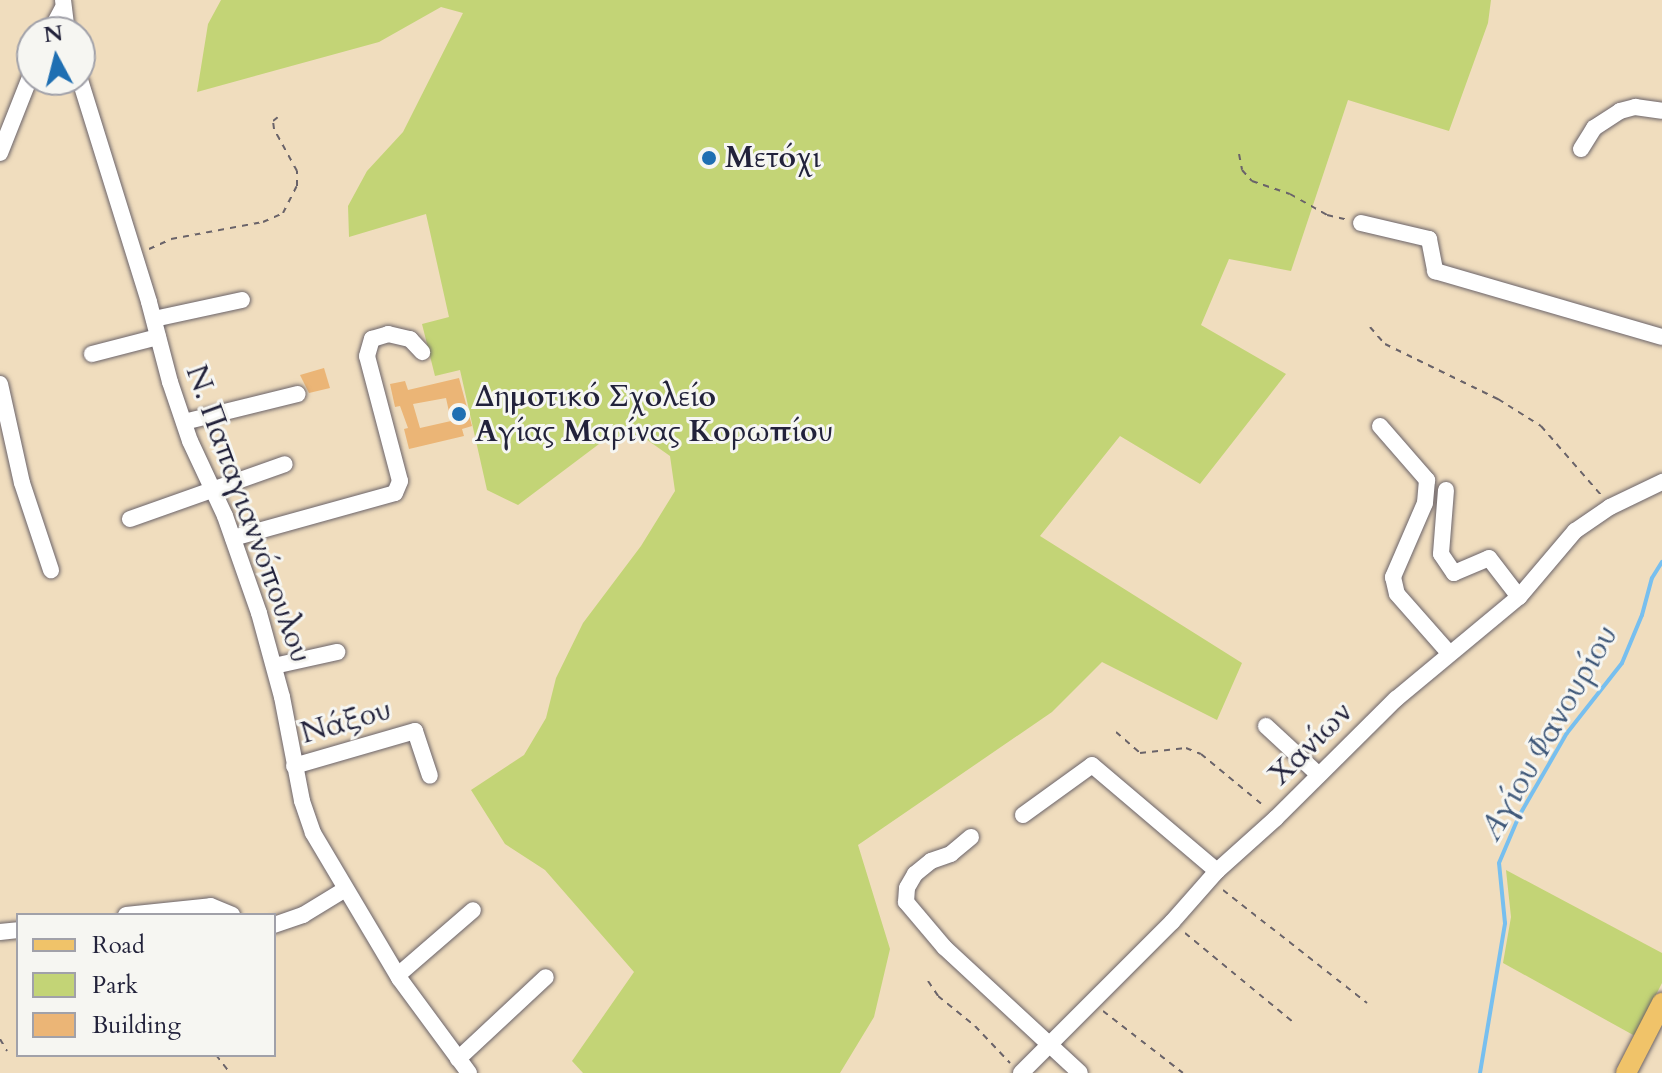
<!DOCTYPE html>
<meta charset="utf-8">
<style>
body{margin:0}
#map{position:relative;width:1662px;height:1073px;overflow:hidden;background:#f0ddbe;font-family:Cardo,serif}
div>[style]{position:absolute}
.green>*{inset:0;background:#c3d476}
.stream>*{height:4px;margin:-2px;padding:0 2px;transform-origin:2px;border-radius:2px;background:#77bfef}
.building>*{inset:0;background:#ebb576}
.path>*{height:2px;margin-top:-1px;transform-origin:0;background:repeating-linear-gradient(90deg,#6a6369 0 6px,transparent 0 12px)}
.roads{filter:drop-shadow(0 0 2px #6a6369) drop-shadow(0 0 2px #6a6369)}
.minor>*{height:16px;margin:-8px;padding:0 8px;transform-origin:8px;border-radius:8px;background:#fff}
.major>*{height:20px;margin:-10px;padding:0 10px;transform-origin:10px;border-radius:10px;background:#f0c369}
.dots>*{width:22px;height:22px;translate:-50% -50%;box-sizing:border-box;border:4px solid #f6f6f2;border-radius:50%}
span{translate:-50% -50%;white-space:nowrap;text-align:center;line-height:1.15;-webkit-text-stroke:6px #f6f6f2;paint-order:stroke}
.poi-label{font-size:30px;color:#22223b;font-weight:700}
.left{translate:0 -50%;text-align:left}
.street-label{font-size:30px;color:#22223b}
.water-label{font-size:32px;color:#40597a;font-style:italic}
.legend{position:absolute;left:16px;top:913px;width:260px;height:144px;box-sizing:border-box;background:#f6f6f2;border:2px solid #a1a1a9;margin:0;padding:10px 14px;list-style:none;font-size:24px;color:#22223b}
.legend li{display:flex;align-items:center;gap:16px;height:40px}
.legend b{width:40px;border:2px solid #a1a1a9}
.north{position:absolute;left:16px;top:16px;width:80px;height:80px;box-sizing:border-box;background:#f6f6f2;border:2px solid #a1a1a9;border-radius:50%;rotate:353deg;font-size:22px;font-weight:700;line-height:32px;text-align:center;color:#22223b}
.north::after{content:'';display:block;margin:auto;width:28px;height:36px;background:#1f6fb2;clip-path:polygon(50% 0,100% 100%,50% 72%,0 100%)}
</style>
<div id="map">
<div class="green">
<i style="clip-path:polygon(221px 0,1491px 0,1488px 23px,1449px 131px,1348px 100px,1291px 271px,1229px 259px,1201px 325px,1286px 374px,1200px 484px,1120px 436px,1040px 536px,1242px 663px,1217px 720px,1102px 662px,1052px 712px,858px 845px,890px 949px,874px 1017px,840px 1073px,583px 1073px,572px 1061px,634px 972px,545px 870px,505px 844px,471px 790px,524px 755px,546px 718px,556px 678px,583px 623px,641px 546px,675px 491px,670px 456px,643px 437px,607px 438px,518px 505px,487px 490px,460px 370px,435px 376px,422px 324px,449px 317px,426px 214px,349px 237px,348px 206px,367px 171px,403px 132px,463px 13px,441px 7px,379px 42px,197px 92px,208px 24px)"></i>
<i style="clip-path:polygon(1506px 870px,1662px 953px,1662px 983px,1635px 1036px,1503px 963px,1511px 917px)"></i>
</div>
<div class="stream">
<i style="left:1480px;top:1073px;width:152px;rotate:-80.5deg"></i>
<i style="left:1505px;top:923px;width:60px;rotate:-95.7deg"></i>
<i style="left:1499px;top:863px;width:51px;rotate:-66.9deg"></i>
<i style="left:1519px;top:816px;width:96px;rotate:-60deg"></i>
<i style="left:1567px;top:733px;width:89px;rotate:-51.8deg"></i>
<i style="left:1622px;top:663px;width:52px;rotate:-67.4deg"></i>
<i style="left:1642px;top:615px;width:38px;rotate:-75deg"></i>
<i style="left:1652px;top:578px;width:19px;rotate:-58deg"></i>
</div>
<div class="building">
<i style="clip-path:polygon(324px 368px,330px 388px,309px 393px,300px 375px)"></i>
<i style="clip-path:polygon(evenodd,459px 378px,472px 426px,462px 429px,464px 436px,409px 449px,404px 429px,408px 428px,400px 406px,395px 407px,390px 384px,405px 381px,408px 390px,459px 378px,446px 398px,451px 421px,420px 428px,413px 404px,446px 398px)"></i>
</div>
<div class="path">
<i style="left:1239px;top:154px;width:16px;rotate:79deg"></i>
<i style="left:1242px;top:170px;width:15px;rotate:48deg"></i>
<i style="left:1252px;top:181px;width:40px;rotate:18.9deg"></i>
<i style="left:1290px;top:194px;width:43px;rotate:29.6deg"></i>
<i style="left:1327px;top:215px;width:22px;rotate:13deg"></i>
<i style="left:149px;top:249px;width:24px;rotate:-24deg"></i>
<i style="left:171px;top:239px;width:94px;rotate:-10.5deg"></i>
<i style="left:263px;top:222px;width:22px;rotate:-24deg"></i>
<i style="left:283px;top:213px;width:30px;rotate:-63deg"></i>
<i style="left:297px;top:186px;width:15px;rotate:-90deg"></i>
<i style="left:297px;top:171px;width:48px;rotate:-118.7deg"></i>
<i style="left:274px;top:129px;width:8px;rotate:-97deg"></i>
<i style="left:273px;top:121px;width:6px;rotate:-39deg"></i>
<i style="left:1370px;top:327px;width:23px;rotate:49deg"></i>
<i style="left:1385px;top:344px;width:126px;rotate:26deg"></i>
<i style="left:1498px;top:399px;width:51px;rotate:32.1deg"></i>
<i style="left:1541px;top:426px;width:91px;rotate:49deg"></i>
<i style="left:1116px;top:732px;width:32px;rotate:41deg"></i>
<i style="left:1140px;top:753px;width:46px;rotate:-6.2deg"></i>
<i style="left:1186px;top:748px;width:16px;rotate:22deg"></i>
<i style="left:1201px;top:754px;width:82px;rotate:39.5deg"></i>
<i style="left:1223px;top:890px;width:183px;rotate:38.1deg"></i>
<i style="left:1185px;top:933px;width:140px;rotate:39.5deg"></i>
<i style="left:928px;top:981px;width:18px;rotate:56deg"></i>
<i style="left:938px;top:996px;width:48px;rotate:39deg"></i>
<i style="left:975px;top:1026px;width:51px;rotate:46.6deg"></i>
<i style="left:1103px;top:1011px;width:101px;rotate:37.8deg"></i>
<i style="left:0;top:1039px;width:14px;rotate:60deg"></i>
<i style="left:216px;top:1055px;width:23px;rotate:52deg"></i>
</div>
<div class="roads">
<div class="minor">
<i style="left:63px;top:0;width:32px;rotate:83deg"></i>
<i style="left:50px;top:32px;width:26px;rotate:-62deg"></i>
<i style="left:80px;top:80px;width:232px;rotate:72.7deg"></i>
<i style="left:149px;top:302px;width:83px;rotate:75.3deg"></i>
<i style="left:170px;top:382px;width:62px;rotate:71.3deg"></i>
<i style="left:190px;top:441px;width:83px;rotate:65deg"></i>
<i style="left:225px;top:516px;width:103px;rotate:70.7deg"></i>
<i style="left:259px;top:613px;width:87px;rotate:74.7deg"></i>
<i style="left:282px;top:697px;width:106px;rotate:79.1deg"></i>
<i style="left:302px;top:801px;width:34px;rotate:71deg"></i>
<i style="left:313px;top:833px;width:169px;rotate:59.3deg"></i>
<i style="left:399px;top:978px;width:118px;rotate:53.6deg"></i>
<i style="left:1581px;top:149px;width:25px;rotate:-58deg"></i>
<i style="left:1594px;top:128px;width:31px;rotate:-33deg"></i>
<i style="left:1620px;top:111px;width:16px;rotate:-15deg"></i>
<i style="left:1635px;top:107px;width:27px;rotate:8deg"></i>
<i style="left:0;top:153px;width:87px;rotate:-68.4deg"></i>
<i style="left:1361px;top:223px;width:70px;rotate:13.2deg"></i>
<i style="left:1429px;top:239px;width:33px;rotate:79deg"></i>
<i style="left:1435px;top:271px;width:236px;rotate:16.2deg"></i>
<i style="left:154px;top:319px;width:90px;rotate:-12.2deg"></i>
<i style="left:92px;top:354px;width:68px;rotate:-14.4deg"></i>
<i style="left:0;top:384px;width:101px;rotate:77.5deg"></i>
<i style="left:22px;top:483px;width:92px;rotate:71.6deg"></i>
<i style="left:184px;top:422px;width:117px;rotate:-13.8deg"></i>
<i style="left:1380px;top:426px;width:72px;rotate:49deg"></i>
<i style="left:1427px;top:480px;width:23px;rotate:95deg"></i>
<i style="left:1425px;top:503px;width:81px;rotate:113.4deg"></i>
<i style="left:1393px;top:577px;width:17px;rotate:77deg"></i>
<i style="left:1397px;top:594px;width:79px;rotate:48.6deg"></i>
<i style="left:1446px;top:490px;width:64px;rotate:94.5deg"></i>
<i style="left:1441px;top:554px;width:23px;rotate:56deg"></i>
<i style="left:1454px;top:573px;width:38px;rotate:-23deg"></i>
<i style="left:1489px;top:558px;width:49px;rotate:52.4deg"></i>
<i style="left:130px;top:519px;width:164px;rotate:-19.5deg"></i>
<i style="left:233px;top:538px;width:168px;rotate:-15.5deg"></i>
<i style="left:395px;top:493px;width:13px;rotate:-67deg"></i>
<i style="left:400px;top:481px;width:129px;rotate:-104.8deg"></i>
<i style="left:367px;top:356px;width:18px;rotate:-74deg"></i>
<i style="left:372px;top:339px;width:17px;rotate:-17deg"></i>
<i style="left:388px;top:334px;width:23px;rotate:13deg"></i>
<i style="left:410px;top:339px;width:18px;rotate:47deg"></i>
<i style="left:274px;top:666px;width:65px;rotate:-12.5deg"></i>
<i style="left:1266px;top:726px;width:72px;rotate:42.8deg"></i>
<i style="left:294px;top:766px;width:126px;rotate:-16.1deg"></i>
<i style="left:415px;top:731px;width:47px;rotate:71.6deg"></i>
<i style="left:1023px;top:815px;width:85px;rotate:-35.9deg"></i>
<i style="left:1092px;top:765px;width:164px;rotate:40.3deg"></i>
<i style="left:971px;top:837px;width:26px;rotate:140deg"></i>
<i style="left:951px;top:854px;width:21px;rotate:161deg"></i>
<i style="left:931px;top:861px;width:21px;rotate:141deg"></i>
<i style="left:915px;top:874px;width:16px;rotate:120deg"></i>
<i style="left:907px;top:888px;width:14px;rotate:94deg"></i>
<i style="left:906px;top:902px;width:59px;rotate:49.8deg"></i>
<i style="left:944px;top:947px;width:185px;rotate:42.8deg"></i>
<i style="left:126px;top:915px;width:85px;rotate:-6deg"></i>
<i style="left:211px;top:906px;width:23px;rotate:23deg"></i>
<i style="left:274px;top:925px;width:31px;rotate:-19deg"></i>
<i style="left:303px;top:915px;width:48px;rotate:-31.4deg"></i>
<i style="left:0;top:932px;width:18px;rotate:-6deg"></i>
<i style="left:398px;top:975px;width:99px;rotate:-40.9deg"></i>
<i style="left:458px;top:1059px;width:120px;rotate:-43deg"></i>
<i style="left:1021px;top:1073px;width:214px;rotate:-45deg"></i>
<i style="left:1172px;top:922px;width:68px;rotate:-48.6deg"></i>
<i style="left:1217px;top:871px;width:79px;rotate:-41.9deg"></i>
<i style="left:1276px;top:818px;width:169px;rotate:-44.8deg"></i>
<i style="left:1396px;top:699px;width:160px;rotate:-39.7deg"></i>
<i style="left:1519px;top:597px;width:87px;rotate:-49.7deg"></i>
<i style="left:1575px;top:531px;width:42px;rotate:-34.4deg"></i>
<i style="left:1610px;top:507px;width:58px;rotate:-25.7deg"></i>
</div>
<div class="major">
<i style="left:1626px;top:1073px;width:79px;rotate:-62.8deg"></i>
</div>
</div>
<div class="dots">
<i style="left:709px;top:158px;background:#1f6fb2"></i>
<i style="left:459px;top:414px;background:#1f6fb2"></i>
</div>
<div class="poi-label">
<span class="left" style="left:725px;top:158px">Μετόχι</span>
<span class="left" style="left:475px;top:414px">Δημοτικό Σχολείο<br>Αγίας Μαρίνας Κορωπίου</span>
</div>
<div class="street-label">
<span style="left:248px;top:514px;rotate:70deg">Ν. Παπαγιαννόπουλου</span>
<span style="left:346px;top:722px;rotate:-16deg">Νάξου</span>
<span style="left:1311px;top:744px;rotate:-45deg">Χανίων</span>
</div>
<div class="water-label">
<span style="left:1549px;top:733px;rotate:-60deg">Αγίου Φανουρίου</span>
</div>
<ul class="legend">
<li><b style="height:10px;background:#f0c369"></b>Road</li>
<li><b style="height:22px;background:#c3d476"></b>Park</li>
<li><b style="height:22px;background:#ebb576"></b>Building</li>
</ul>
<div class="north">N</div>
</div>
